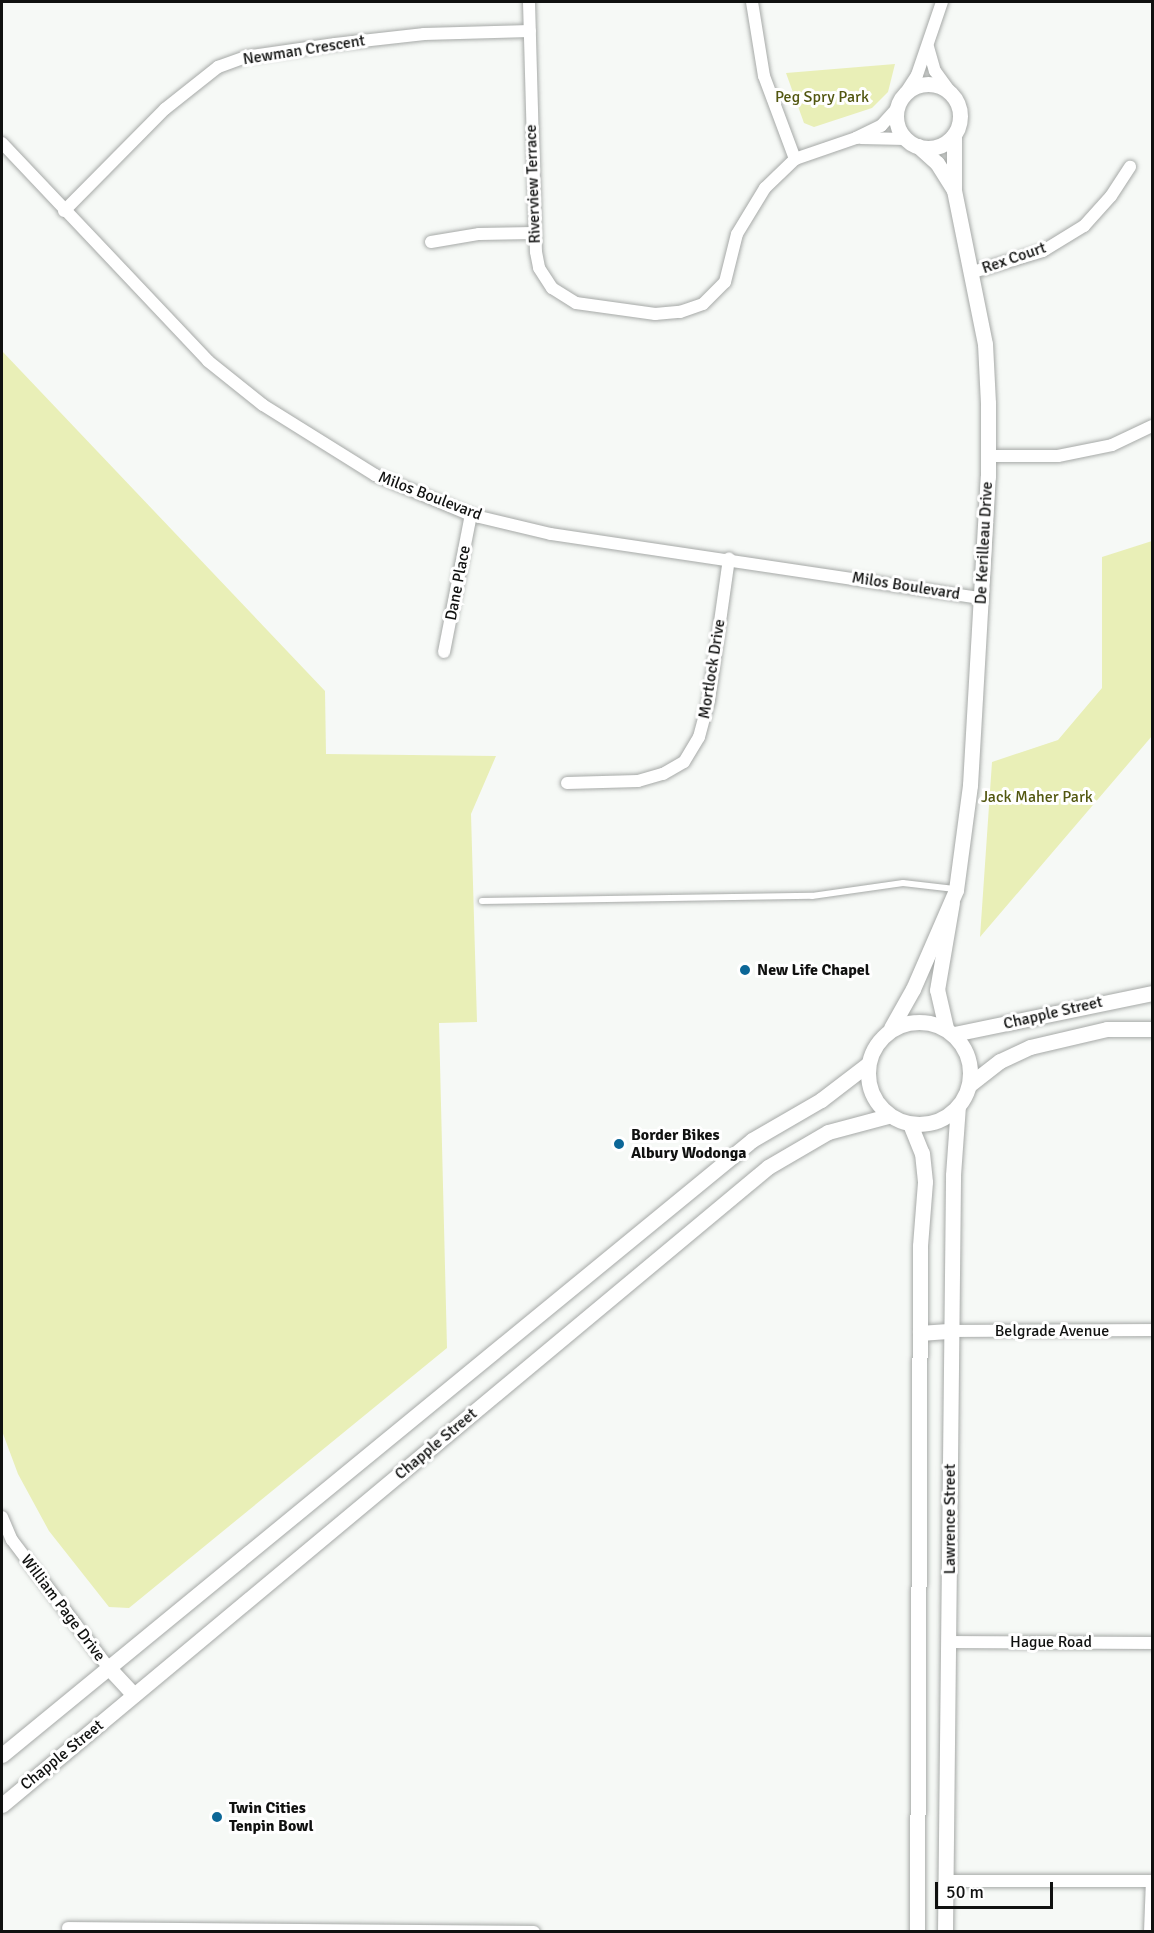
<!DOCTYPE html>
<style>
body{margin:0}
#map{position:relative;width:1154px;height:1933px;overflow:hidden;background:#f6f9f6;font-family:Signika,sans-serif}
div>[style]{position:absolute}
.green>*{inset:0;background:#e9efb7}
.roads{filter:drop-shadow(0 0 2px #a6a9a7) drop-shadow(0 0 2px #a6a9a7)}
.service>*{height:6px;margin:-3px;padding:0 3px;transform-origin:3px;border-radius:3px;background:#fff}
.minor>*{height:12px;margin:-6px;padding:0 6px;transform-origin:6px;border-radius:6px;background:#fff}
.tertiary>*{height:15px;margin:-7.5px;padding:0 7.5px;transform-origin:7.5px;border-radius:7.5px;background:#fff}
.tertiary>.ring{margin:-7.5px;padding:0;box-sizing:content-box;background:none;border:15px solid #fff;border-radius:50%}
.dots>*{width:16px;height:16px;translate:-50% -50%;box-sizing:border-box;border:3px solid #fff;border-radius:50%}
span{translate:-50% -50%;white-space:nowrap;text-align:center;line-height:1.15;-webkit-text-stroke:6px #fff;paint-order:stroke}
.street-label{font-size:16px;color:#101110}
.park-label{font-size:16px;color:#525710}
.poi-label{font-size:16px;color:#101110;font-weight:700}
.left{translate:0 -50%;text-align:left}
.frame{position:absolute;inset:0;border:3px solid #101110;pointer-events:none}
.scale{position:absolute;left:935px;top:1882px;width:118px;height:27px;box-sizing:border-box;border:3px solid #101110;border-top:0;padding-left:8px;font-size:18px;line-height:21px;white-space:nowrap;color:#101110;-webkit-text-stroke:4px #fff;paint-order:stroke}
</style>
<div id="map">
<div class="green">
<i style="clip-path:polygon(895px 64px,888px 92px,872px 108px,814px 127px,804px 123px,786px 73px)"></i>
<i style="clip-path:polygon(2px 351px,325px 691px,326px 754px,496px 756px,471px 814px,477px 1022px,439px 1023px,447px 1348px,129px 1608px,109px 1607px,49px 1531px,18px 1474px,2px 1431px)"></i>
<i style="clip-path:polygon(1152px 541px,1152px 736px,980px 937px,992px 762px,1058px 740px,1102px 688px,1102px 557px)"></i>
</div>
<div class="roads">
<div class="service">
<i style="left:482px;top:901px;width:330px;rotate:-0.9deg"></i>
<i style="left:812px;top:896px;width:92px;rotate:-8.1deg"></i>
<i style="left:903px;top:883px;width:52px;rotate:6.6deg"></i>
</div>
<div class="minor">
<i style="left:529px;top:2px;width:250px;rotate:88.4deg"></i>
<i style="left:536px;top:252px;width:16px;rotate:79deg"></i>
<i style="left:539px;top:268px;width:24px;rotate:57deg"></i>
<i style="left:552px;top:288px;width:28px;rotate:32deg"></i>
<i style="left:576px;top:303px;width:80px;rotate:7.9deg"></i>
<i style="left:655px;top:314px;width:25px;rotate:-5deg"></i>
<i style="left:680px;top:312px;width:24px;rotate:-19deg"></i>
<i style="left:703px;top:304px;width:31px;rotate:-45deg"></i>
<i style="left:725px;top:282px;width:49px;rotate:-76deg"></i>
<i style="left:737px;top:234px;width:54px;rotate:-58.7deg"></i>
<i style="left:765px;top:188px;width:42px;rotate:-44deg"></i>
<i style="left:795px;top:159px;width:65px;rotate:-19deg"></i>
<i style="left:856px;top:138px;width:28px;rotate:-26deg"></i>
<i style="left:881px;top:126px;width:24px;rotate:-48deg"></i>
<i style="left:752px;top:2px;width:75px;rotate:80.8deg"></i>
<i style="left:764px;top:76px;width:89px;rotate:69.5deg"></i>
<i style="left:928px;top:47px;width:25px;rotate:74deg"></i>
<i style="left:935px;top:71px;width:26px;rotate:54deg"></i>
<i style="left:906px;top:92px;width:20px;rotate:-57deg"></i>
<i style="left:917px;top:75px;width:77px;rotate:-71.1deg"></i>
<i style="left:861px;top:138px;width:44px;rotate:1.3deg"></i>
<i style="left:2px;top:143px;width:300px;rotate:46.6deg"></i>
<i style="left:208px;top:361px;width:70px;rotate:38.7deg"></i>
<i style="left:263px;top:405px;width:132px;rotate:32deg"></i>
<i style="left:375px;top:475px;width:104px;rotate:22.6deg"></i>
<i style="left:471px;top:515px;width:82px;rotate:13.4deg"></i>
<i style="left:551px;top:534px;width:435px;rotate:8.5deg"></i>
<i style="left:64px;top:211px;width:144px;rotate:-45.3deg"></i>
<i style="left:165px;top:109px;width:68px;rotate:-38.4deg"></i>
<i style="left:218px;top:67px;width:29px;rotate:-20deg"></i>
<i style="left:245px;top:57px;width:91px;rotate:-8.2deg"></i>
<i style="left:335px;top:44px;width:90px;rotate:-6.4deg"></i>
<i style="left:424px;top:34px;width:106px;rotate:-1.6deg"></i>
<i style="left:431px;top:242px;width:49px;rotate:-9.5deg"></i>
<i style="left:479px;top:234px;width:54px;rotate:-1.1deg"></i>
<i style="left:973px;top:272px;width:73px;rotate:-16.7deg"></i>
<i style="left:1043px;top:251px;width:48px;rotate:-31.4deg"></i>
<i style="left:1084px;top:226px;width:40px;rotate:-48deg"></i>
<i style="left:1111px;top:196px;width:35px;rotate:-57deg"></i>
<i style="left:987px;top:456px;width:71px"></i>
<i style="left:1058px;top:456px;width:55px;rotate:-11.5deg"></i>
<i style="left:1112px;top:445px;width:44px;rotate:-25.4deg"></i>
<i style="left:444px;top:652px;width:140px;rotate:-78.9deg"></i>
<i style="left:567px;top:783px;width:71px;rotate:-1.6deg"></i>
<i style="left:638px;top:781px;width:26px;rotate:-16deg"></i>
<i style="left:663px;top:774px;width:24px;rotate:-30deg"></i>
<i style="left:684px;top:762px;width:29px;rotate:-59deg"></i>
<i style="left:699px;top:737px;width:39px;rotate:-75deg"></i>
<i style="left:709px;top:699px;width:142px;rotate:-81.9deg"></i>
<i style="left:951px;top:1331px;width:201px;rotate:-0.3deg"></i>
<i style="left:2px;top:1517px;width:25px;rotate:67deg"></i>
<i style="left:12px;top:1540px;width:159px;rotate:52.9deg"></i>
<i style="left:949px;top:1642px;width:203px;rotate:0.3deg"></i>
<i style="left:946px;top:1881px;width:206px"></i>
<i style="left:68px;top:1928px;width:466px;rotate:0.5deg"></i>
<i style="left:1150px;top:1932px;width:51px;rotate:-87.8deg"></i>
</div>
<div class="tertiary">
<i class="ring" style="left:896px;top:84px;width:49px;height:49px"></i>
<i style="left:918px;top:146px;width:25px;rotate:42deg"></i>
<i style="left:937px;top:163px;width:32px;rotate:58deg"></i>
<i class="ring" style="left:868px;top:1022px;width:87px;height:87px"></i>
<i style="left:891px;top:1028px;width:45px;rotate:-60.6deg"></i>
<i style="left:913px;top:989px;width:108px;rotate:-66.5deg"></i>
<i style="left:956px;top:890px;width:106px;rotate:-82.4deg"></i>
<i style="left:970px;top:785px;width:309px;rotate:-86.7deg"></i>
<i style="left:988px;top:477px;width:74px;rotate:-90deg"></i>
<i style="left:988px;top:403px;width:59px;rotate:-92.9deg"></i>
<i style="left:985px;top:344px;width:157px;rotate:-101.4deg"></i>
<i style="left:954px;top:190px;width:55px;rotate:-90deg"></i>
<i style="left:946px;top:1028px;width:39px;rotate:-103deg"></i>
<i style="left:937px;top:990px;width:89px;rotate:-80.3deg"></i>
<i style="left:954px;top:1034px;width:202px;rotate:-11.7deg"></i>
<i style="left:969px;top:1085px;width:39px;rotate:-38deg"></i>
<i style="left:1000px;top:1061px;width:33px;rotate:-25deg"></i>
<i style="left:1030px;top:1047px;width:79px;rotate:-13.2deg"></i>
<i style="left:1107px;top:1029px;width:45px"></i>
<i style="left:910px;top:1124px;width:31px;rotate:68deg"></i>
<i style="left:922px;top:1153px;width:29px;rotate:84deg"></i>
<i style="left:925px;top:1182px;width:64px;rotate:94.5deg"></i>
<i style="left:920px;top:1246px;width:686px;rotate:90.25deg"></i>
<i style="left:920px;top:1333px;width:31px;rotate:-4deg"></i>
<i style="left:108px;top:1667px;width:38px;rotate:47deg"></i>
<i style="left:2px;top:1755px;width:970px;rotate:-39.35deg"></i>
<i style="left:752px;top:1140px;width:80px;rotate:-30.1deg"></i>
<i style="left:821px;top:1100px;width:59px;rotate:-37.5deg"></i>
<i style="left:2px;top:1805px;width:997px;rotate:-39.79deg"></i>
<i style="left:768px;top:1167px;width:69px;rotate:-30.3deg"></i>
<i style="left:828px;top:1132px;width:62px;rotate:-14.9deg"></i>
<i style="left:945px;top:1932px;width:757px;rotate:-89.39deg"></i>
<i style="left:953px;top:1175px;width:69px;rotate:-85.9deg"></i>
</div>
</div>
<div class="dots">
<i style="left:745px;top:970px;background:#0c6797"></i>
<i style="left:619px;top:1144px;background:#0c6797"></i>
<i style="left:217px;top:1817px;background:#0c6797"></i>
</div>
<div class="street-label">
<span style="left:304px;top:50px;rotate:-9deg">Newman Crescent</span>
<span style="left:533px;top:184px;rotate:-92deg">Riverview Terrace</span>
<span style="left:1014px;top:258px;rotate:-19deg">Rex Court</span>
<span style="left:430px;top:496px;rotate:21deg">Milos Boulevard</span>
<span style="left:984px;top:543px;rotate:-87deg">De Kerilleau Drive</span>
<span style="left:458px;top:583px;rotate:-79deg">Dane Place</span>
<span style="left:906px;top:586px;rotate:9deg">Milos Boulevard</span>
<span style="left:712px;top:669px;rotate:-81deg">Mortlock Drive</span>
<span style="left:1053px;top:1013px;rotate:-13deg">Chapple Street</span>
<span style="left:1052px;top:1331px">Belgrade Avenue</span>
<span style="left:436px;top:1444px;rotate:-40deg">Chapple Street</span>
<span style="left:950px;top:1519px;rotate:-90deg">Lawrence Street</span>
<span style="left:63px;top:1608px;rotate:53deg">William Page Drive</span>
<span style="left:1051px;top:1642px">Hague Road</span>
<span style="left:62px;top:1755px;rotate:-39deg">Chapple Street</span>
</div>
<div class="park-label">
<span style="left:822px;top:97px">Peg Spry Park</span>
<span style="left:1037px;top:797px">Jack Maher Park</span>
</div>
<div class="poi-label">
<span class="left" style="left:757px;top:970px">New Life Chapel</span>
<span class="left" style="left:631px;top:1144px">Border Bikes<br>Albury Wodonga</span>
<span class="left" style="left:229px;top:1817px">Twin Cities<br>Tenpin Bowl</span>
</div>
<div class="frame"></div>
<div class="scale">50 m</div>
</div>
